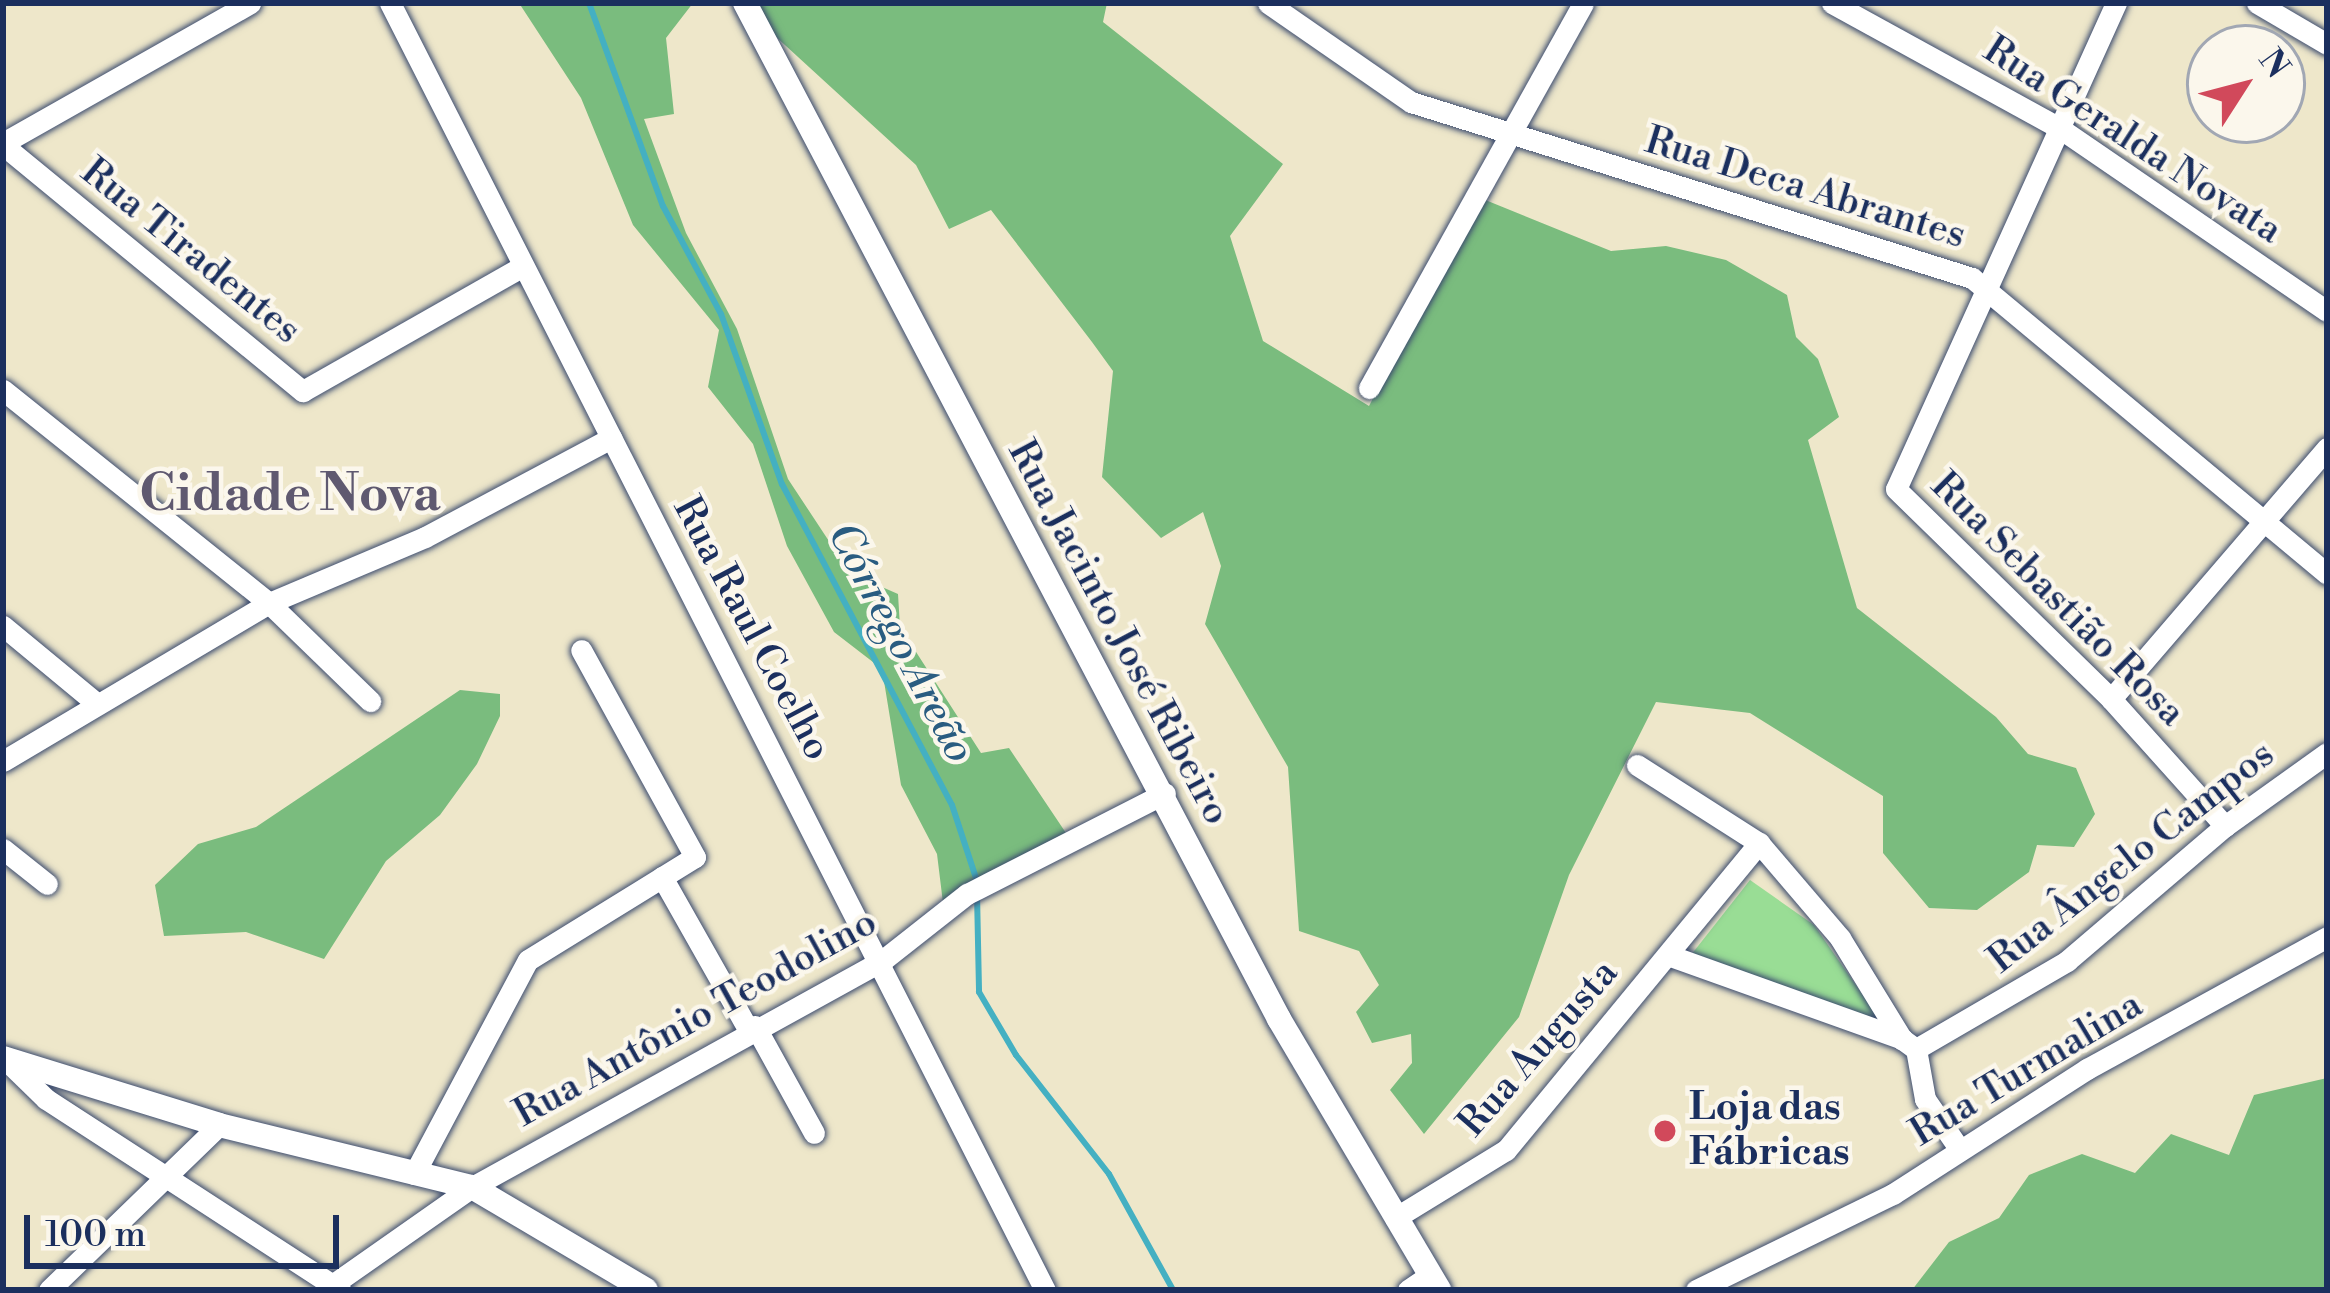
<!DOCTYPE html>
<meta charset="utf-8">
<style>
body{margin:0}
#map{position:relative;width:2330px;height:1293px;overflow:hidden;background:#eee7ca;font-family:"Libre Bodoni",serif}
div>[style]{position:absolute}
.green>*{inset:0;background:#99dd95}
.forest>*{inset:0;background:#7abc7e}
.stream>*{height:6px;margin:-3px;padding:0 3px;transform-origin:3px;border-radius:3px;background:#44b0c2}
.roads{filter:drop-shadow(0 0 3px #3b4b6e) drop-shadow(0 0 3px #3b4b6e)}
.minor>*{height:21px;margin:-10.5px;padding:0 10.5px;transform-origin:10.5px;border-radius:10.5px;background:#fff}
.tertiary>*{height:24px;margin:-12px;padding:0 12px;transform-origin:12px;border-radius:12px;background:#fff}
.dots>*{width:33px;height:33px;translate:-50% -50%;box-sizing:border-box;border:6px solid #fbf7ec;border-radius:50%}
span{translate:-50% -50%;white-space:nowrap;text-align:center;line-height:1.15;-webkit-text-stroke:9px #fbf7ec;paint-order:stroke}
.street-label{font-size:39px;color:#1b2f5e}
.poi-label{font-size:39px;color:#1b2f5e;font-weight:700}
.left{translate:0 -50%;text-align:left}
.water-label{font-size:42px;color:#295c81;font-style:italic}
.district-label{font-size:51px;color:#5f5970;font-weight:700}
.frame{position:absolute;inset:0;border:6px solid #1b2f5e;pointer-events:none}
.north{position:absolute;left:2186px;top:24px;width:120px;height:120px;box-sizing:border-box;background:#fbf7ec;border:3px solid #a1a7b3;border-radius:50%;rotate:54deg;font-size:33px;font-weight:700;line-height:48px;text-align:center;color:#1b2f5e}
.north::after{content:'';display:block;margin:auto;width:42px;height:54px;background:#d1495b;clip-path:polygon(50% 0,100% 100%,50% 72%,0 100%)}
.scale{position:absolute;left:24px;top:1215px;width:315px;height:54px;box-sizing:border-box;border:6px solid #1b2f5e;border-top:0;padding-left:15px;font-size:36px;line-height:42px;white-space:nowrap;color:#1b2f5e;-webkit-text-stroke:9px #fbf7ec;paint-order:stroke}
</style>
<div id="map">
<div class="green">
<i style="clip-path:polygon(1750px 880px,1814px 925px,1883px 1024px,1691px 955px)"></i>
</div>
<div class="forest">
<i style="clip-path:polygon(519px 3px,693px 3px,666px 38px,674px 114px,644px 119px,686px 233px,737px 329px,788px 479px,850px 573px,898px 594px,900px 627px,981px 753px,1009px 748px,1068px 836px,943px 903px,937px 854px,901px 785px,882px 669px,834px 632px,787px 546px,753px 444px,708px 387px,719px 330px,633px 225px,581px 98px)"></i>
<i style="clip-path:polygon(757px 3px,1107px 3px,1103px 22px,1283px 164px,1230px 236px,1263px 341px,1369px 406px,1478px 197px,1611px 251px,1666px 246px,1726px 260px,1787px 295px,1796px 337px,1818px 359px,1839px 417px,1808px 440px,1857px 608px,1996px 717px,2028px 754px,2076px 768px,2095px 814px,2074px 847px,2037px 845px,2029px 872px,1977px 910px,1929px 908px,1883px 853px,1883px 796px,1750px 713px,1656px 702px,1569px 875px,1519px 1017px,1424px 1134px,1390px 1090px,1412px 1063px,1411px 1034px,1372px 1043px,1356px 1012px,1379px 985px,1359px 951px,1299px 931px,1288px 767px,1205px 624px,1221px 566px,1203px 512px,1161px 538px,1102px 477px,1113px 371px,1092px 342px,991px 210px,949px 229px,916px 165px,774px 35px)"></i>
<i style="clip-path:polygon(460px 690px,500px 694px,500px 716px,477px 764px,440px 815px,386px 861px,324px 959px,246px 932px,164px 936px,155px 885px,198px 844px,256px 827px)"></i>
<i style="clip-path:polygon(2327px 1078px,2327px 1290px,1912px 1290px,1949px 1242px,1999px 1218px,2029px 1175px,2082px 1154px,2135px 1173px,2171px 1134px,2229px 1155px,2254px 1095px)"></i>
</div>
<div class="stream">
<i style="left:589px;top:3px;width:216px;rotate:70deg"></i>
<i style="left:663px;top:206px;width:123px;rotate:61.8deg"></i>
<i style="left:721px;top:314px;width:181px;rotate:70.3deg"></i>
<i style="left:782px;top:484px;width:363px;rotate:62.1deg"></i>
<i style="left:952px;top:805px;width:80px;rotate:71.8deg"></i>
<i style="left:977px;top:894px;width:98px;rotate:88.8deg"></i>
<i style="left:979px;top:992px;width:73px;rotate:59.6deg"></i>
<i style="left:1016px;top:1055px;width:151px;rotate:52deg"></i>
<i style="left:1109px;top:1174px;width:132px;rotate:61.1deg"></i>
</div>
<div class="roads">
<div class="minor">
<i style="left:390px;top:3px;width:1444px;rotate:63.03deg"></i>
<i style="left:1268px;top:3px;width:174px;rotate:34.7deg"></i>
<i style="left:1411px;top:102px;width:588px;rotate:17.42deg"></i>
<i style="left:1972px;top:278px;width:462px;rotate:39.8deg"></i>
<i style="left:1832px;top:3px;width:261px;rotate:28.8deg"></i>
<i style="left:2061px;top:129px;width:322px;rotate:34.4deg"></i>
<i style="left:2116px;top:3px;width:533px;rotate:114.36deg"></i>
<i style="left:1896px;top:489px;width:301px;rotate:44.3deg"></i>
<i style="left:2111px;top:699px;width:171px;rotate:48.1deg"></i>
<i style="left:2257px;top:3px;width:81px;rotate:30.4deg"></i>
<i style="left:3px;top:143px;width:284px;rotate:-29.5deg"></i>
<i style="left:3px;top:145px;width:388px;rotate:39.4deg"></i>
<i style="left:303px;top:391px;width:253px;rotate:-29.6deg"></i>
<i style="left:1369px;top:388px;width:440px;rotate:-60.9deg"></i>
<i style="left:3px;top:390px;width:341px;rotate:38.7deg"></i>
<i style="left:269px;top:603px;width:141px;rotate:44.1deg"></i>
<i style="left:3px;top:626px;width:121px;rotate:39.6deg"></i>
<i style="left:2111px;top:699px;width:331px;rotate:-49.3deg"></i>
<i style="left:3px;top:761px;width:309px;rotate:-30.7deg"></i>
<i style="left:269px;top:603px;width:169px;rotate:-22.9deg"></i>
<i style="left:425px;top:537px;width:211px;rotate:-28deg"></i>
<i style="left:1637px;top:765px;width:145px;rotate:32.6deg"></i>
<i style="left:1759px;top:843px;width:125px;rotate:49.5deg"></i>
<i style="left:1840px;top:938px;width:119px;rotate:58.5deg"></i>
<i style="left:1902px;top:1039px;width:17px;rotate:36deg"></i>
<i style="left:3px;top:849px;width:56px;rotate:38.5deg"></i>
<i style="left:662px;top:877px;width:175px;rotate:60.5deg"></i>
<i style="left:1668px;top:955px;width:249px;rotate:19.7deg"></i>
<i style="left:755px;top:1026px;width:122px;rotate:61.1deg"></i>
<i style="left:1916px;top:1049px;width:175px;rotate:-30.2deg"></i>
<i style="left:2067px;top:961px;width:208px;rotate:-40.5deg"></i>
<i style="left:2225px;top:826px;width:125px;rotate:-35.6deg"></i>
<i style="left:1916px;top:1049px;width:51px;rotate:79.8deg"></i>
<i style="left:1925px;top:1099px;width:62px;rotate:55.5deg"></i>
<i style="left:7px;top:1061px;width:54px;rotate:44.3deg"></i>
<i style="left:46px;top:1099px;width:351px;rotate:33deg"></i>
<i style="left:414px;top:1174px;width:242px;rotate:-62deg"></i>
<i style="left:528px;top:960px;width:196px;rotate:-31.7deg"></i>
<i style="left:695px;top:857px;width:236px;rotate:-118.8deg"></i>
<i style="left:1395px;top:1218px;width:130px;rotate:-31.5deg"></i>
<i style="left:1506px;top:1150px;width:398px;rotate:-50.5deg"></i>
<i style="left:332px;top:1285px;width:171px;rotate:-35deg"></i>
<i style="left:472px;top:1187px;width:470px;rotate:-28.9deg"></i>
<i style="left:883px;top:960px;width:107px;rotate:-38.2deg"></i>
<i style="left:967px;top:894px;width:222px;rotate:-27deg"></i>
<i style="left:49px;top:1290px;width:237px;rotate:-44.1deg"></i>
<i style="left:1408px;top:1290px;width:25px;rotate:-34deg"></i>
<i style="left:1696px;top:1290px;width:219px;rotate:-26deg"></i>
<i style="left:1893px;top:1194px;width:231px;rotate:-32.8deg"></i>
<i style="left:2087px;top:1069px;width:274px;rotate:-28.8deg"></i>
</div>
<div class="tertiary">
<i style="left:745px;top:3px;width:1148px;rotate:62.27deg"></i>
<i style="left:1279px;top:1019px;width:315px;rotate:59.4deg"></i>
<i style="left:3px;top:1058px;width:226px;rotate:17.2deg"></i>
<i style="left:219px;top:1125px;width:260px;rotate:13.8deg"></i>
<i style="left:472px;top:1187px;width:202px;rotate:30.6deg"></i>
</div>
</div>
<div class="dots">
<i style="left:1665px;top:1131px;background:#d1495b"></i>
</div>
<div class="street-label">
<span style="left:2132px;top:141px;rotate:33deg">Rua Geralda Novata</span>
<span style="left:1805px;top:189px;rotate:17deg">Rua Deca Abrantes</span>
<span style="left:190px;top:252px;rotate:39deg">Rua Tiradentes</span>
<span style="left:2057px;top:600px;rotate:45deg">Rua Sebastião Rosa</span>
<span style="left:751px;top:629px;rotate:62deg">Rua Raul Coelho</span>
<span style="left:1118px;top:633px;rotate:62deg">Rua Jacinto José Ribeiro</span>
<span style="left:2132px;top:858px;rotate:-38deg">Rua Ângelo Campos</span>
<span style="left:696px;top:1019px;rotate:-29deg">Rua Antônio Teodolino</span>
<span style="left:1539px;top:1049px;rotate:-49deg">Rua Augusta</span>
<span style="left:2027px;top:1070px;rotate:-31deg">Rua Turmalina</span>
</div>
<div class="poi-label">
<span class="left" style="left:1689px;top:1131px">Loja das<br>Fábricas</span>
</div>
<div class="water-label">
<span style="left:900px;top:643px;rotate:62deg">Córrego Areão</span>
</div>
<div class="district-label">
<span style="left:290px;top:495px">Cidade Nova</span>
</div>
<div class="frame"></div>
<div class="north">N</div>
<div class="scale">100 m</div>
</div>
